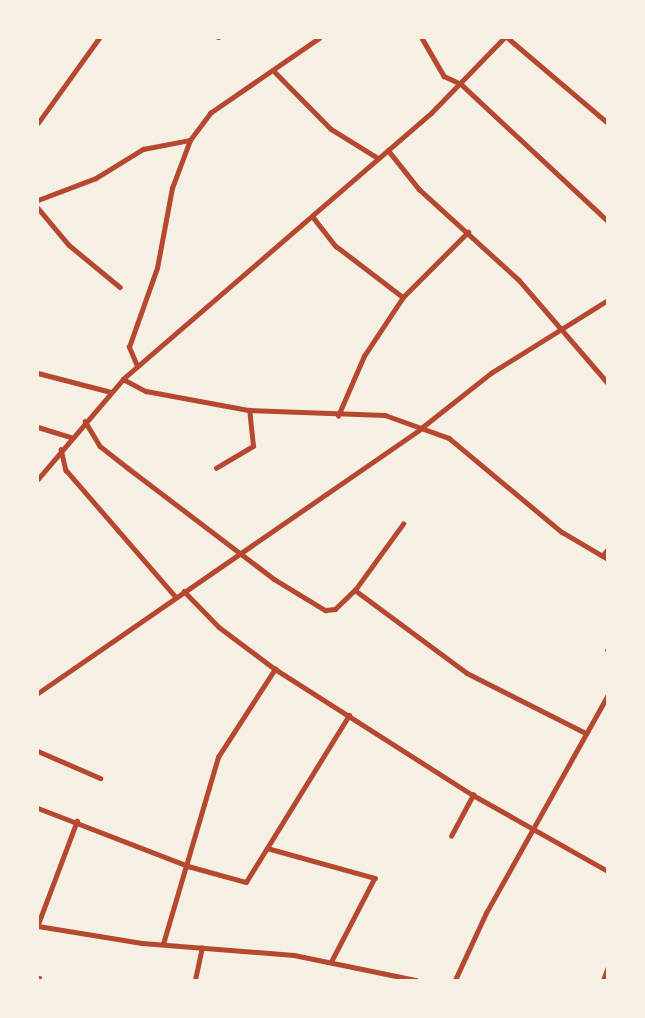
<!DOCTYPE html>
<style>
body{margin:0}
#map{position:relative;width:645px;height:1018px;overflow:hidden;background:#f6efe4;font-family:Barlow,sans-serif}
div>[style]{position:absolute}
.minor>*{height:4.5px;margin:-2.25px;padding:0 2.25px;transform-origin:2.25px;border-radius:2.25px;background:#b5482f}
span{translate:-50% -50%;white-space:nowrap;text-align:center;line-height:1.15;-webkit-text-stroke:5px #f6efe4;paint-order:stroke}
.frame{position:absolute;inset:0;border:39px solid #f6efe4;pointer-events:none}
</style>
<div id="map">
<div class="minor">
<i style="left:218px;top:38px;width:1px"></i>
<i style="left:422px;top:38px;width:44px;rotate:59.9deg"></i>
<i style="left:444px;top:76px;width:19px;rotate:25deg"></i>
<i style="left:461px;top:84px;width:201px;rotate:43deg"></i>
<i style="left:508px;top:38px;width:131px;rotate:40.4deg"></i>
<i style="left:275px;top:72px;width:80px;rotate:45.5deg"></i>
<i style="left:331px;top:129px;width:55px;rotate:31.7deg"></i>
<i style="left:38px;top:123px;width:105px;rotate:-54.3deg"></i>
<i style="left:388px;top:150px;width:50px;rotate:51.5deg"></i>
<i style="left:419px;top:189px;width:135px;rotate:42.3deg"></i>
<i style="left:519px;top:280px;width:136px;rotate:49.2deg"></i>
<i style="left:38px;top:200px;width:62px;rotate:-20.8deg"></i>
<i style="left:96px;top:178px;width:55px;rotate:-31.7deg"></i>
<i style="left:143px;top:149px;width:48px;rotate:-10.8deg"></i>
<i style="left:38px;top:208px;width:48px;rotate:50deg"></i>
<i style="left:69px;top:245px;width:66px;rotate:39.5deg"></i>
<i style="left:313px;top:217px;width:37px;rotate:52deg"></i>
<i style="left:336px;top:246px;width:84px;rotate:37.3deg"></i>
<i style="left:137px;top:366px;width:21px;rotate:-113deg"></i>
<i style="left:129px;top:347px;width:84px;rotate:-70.5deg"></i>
<i style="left:157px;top:268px;width:81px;rotate:-79.4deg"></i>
<i style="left:172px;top:188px;width:51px;rotate:-69.4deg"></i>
<i style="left:190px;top:140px;width:34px;rotate:-53deg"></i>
<i style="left:210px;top:113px;width:132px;rotate:-34.5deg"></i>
<i style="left:38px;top:373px;width:75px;rotate:14.6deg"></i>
<i style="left:123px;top:379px;width:26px;rotate:28deg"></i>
<i style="left:146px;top:391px;width:105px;rotate:10.5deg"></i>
<i style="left:249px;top:410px;width:136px;rotate:2.1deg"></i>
<i style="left:385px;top:415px;width:68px;rotate:19.8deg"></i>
<i style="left:449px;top:438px;width:147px;rotate:39.8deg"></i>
<i style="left:562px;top:532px;width:53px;rotate:30.4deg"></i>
<i style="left:338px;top:416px;width:65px;rotate:-66.6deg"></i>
<i style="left:364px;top:356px;width:71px;rotate:-56.5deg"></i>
<i style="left:403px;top:297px;width:92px;rotate:-45deg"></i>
<i style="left:85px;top:421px;width:29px;rotate:59deg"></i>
<i style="left:100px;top:446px;width:36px;rotate:38deg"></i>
<i style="left:128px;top:468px;width:183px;rotate:37.2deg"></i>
<i style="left:274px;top:579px;width:60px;rotate:31.3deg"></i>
<i style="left:325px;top:610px;width:10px;rotate:-6deg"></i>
<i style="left:335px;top:609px;width:28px;rotate:-44deg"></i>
<i style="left:355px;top:590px;width:82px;rotate:-54deg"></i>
<i style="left:38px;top:427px;width:34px;rotate:17deg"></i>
<i style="left:61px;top:449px;width:22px;rotate:77deg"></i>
<i style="left:66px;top:470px;width:168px;rotate:49.1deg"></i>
<i style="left:216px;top:468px;width:43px;rotate:-30.7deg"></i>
<i style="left:253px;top:446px;width:36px;rotate:-96deg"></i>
<i style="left:38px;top:479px;width:131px;rotate:-49.6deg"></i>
<i style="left:123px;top:379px;width:407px;rotate:-40.8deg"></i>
<i style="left:431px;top:113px;width:105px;rotate:-45.8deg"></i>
<i style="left:602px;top:556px;width:9px;rotate:-49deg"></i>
<i style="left:355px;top:590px;width:139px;rotate:36.5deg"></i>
<i style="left:467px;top:673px;width:131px;rotate:26.8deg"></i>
<i style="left:184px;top:591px;width:50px;rotate:45.8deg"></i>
<i style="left:219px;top:627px;width:70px;rotate:36.9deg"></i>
<i style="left:275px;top:669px;width:235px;rotate:32.5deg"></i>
<i style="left:473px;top:795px;width:155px;rotate:29.4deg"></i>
<i style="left:607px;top:650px;width:1px;rotate:-45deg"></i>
<i style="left:38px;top:693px;width:464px;rotate:-34.6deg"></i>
<i style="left:420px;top:429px;width:90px;rotate:-38.3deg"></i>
<i style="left:491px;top:373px;width:138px;rotate:-32deg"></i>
<i style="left:38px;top:751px;width:68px;rotate:23.5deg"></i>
<i style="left:38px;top:808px;width:161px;rotate:21.1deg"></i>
<i style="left:188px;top:866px;width:60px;rotate:15.4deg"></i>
<i style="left:246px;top:882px;width:196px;rotate:-58.3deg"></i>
<i style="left:451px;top:836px;width:47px;rotate:-61.8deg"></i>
<i style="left:267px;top:848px;width:112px;rotate:15.5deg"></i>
<i style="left:375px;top:878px;width:93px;rotate:117.4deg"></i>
<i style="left:38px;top:924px;width:110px;rotate:-69.3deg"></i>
<i style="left:38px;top:926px;width:105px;rotate:9.3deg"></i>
<i style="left:142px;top:943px;width:152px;rotate:4.5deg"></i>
<i style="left:294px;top:955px;width:125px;rotate:11.6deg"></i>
<i style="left:163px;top:944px;width:195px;rotate:-73.6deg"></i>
<i style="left:218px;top:757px;width:105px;rotate:-57.1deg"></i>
<i style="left:38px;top:978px;width:2px"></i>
<i style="left:195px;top:980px;width:33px;rotate:-78deg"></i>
<i style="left:455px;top:980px;width:74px;rotate:-65.2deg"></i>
<i style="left:486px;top:913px;width:250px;rotate:-60.8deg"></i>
<i style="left:603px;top:980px;width:14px;rotate:-69deg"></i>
</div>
<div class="frame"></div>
</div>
